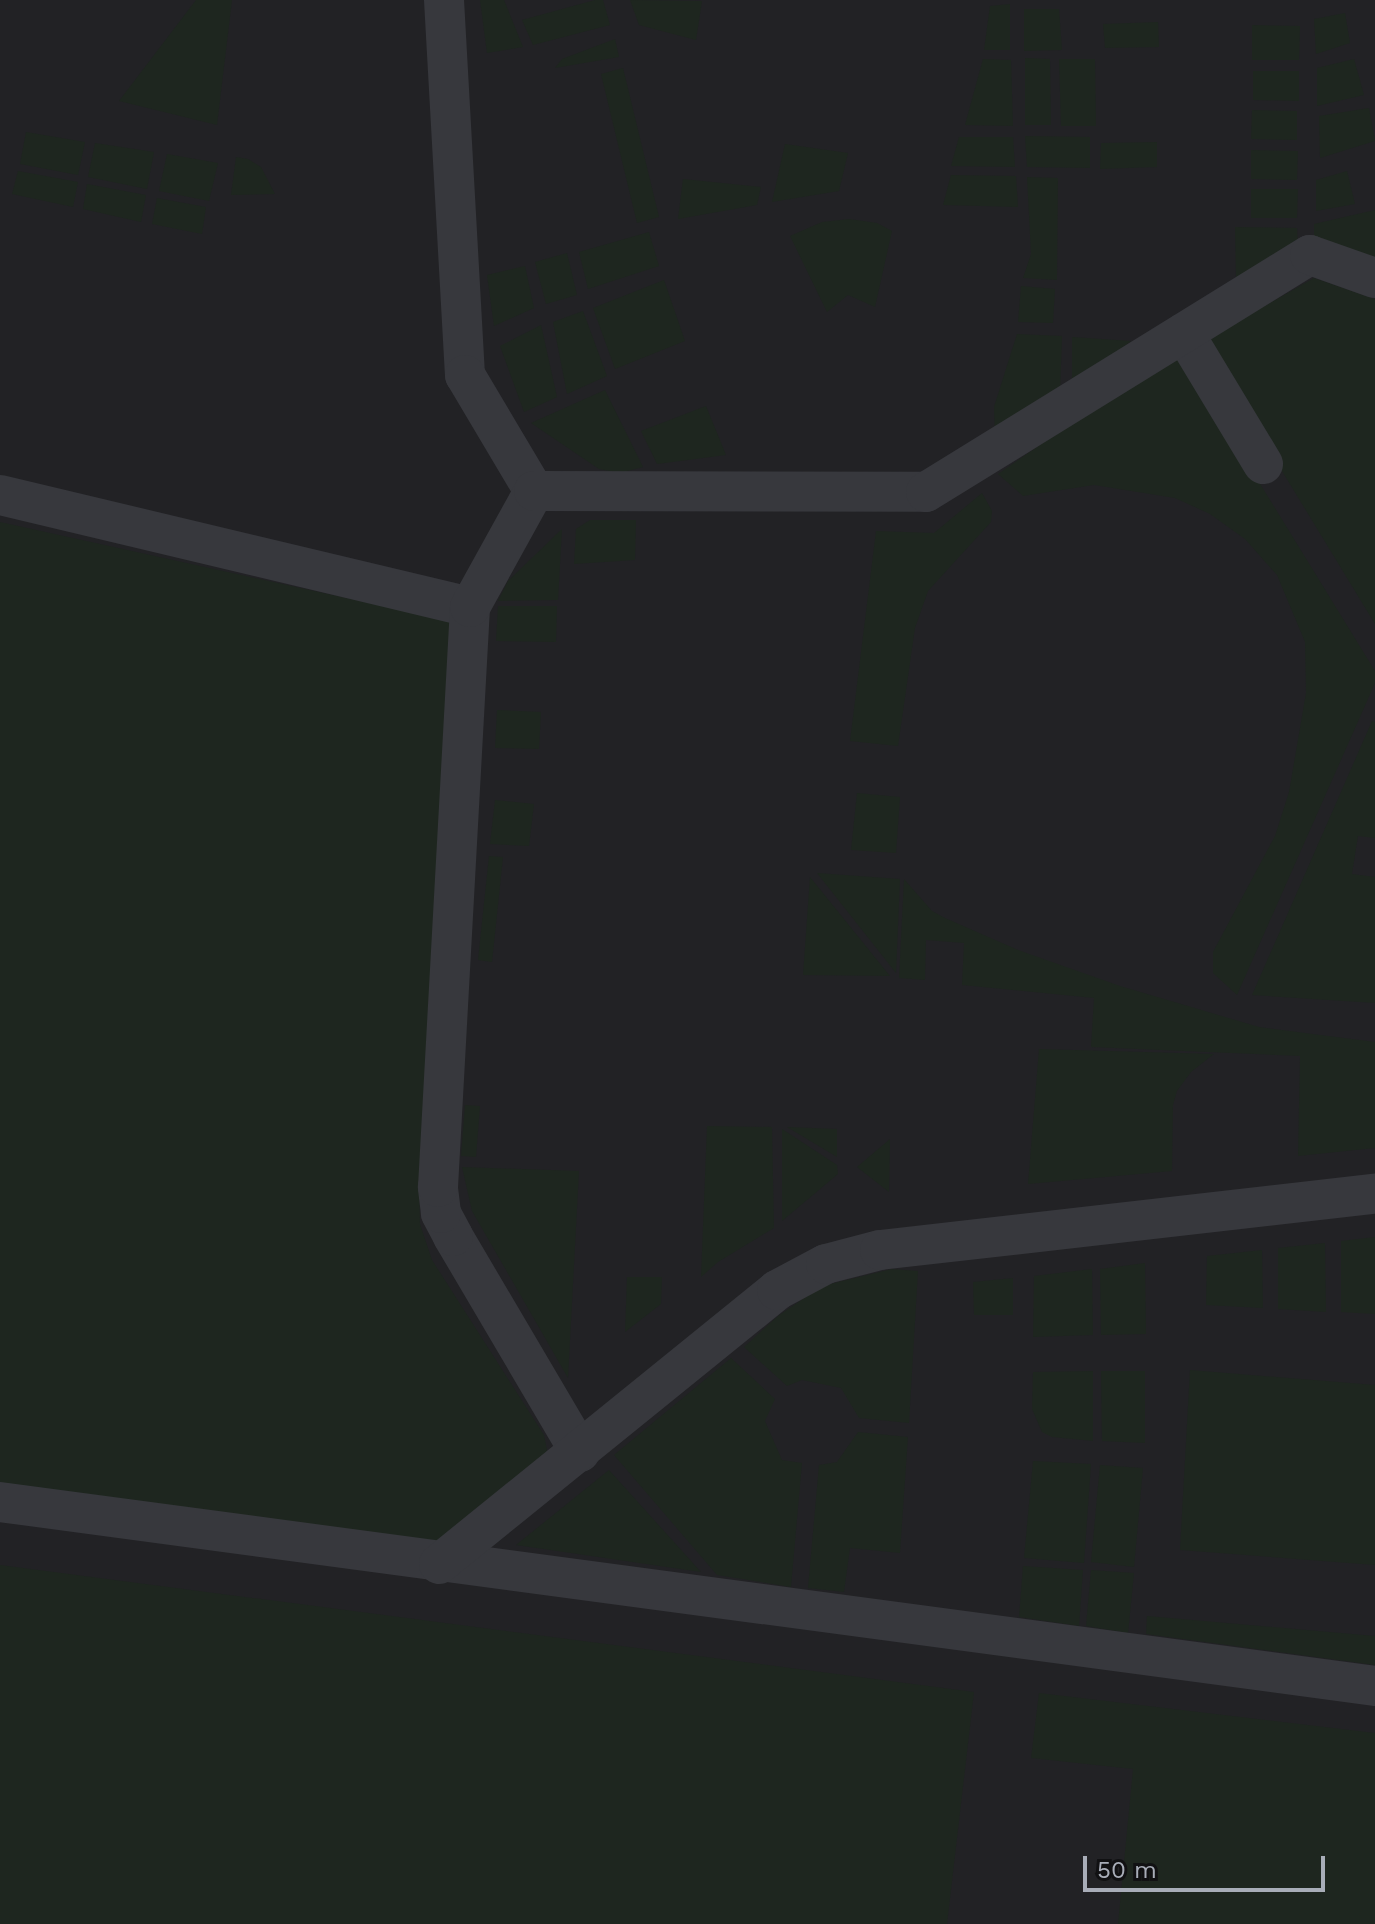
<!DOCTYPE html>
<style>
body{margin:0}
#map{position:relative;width:1375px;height:1924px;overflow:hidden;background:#161618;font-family:"Work Sans",sans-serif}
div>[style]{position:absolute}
.built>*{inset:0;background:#222225}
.green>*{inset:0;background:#1e261f}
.minor>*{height:40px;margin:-20px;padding:0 20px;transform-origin:20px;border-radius:20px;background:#37383d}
span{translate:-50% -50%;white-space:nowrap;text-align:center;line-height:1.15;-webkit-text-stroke:6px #111113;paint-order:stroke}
.scale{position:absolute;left:1083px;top:1856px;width:242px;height:36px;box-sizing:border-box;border:4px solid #a8adb8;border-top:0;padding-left:10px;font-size:24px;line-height:28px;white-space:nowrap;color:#a8adb8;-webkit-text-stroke:6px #111113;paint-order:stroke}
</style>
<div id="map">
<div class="built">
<i style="clip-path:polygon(0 0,1375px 0,1375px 1924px,0 1924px)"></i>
</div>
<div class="green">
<i style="clip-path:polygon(196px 0,232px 0,217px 125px,119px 101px)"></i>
<i style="clip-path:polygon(480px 0,504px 0,523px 47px,487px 53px)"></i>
<i style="clip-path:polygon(595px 0,603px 0,610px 25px,533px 45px,522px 20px)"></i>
<i style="clip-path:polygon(630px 0,702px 1px,696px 40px,639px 25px)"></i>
<i style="clip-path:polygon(1010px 4px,1010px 50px,984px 50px,990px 6px)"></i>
<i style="clip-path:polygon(1024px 9px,1059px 9px,1062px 50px,1024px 51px)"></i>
<i style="clip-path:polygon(1345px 13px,1350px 43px,1316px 54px,1314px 19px)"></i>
<i style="clip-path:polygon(1158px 22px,1159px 47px,1105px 48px,1103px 24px)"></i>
<i style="clip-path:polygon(1252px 25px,1300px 26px,1299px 60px,1252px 60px)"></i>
<i style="clip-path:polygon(615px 39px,619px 57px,555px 68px,562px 59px)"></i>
<i style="clip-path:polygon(1025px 58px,1050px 59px,1051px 125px,1025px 125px)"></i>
<i style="clip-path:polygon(983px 59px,1011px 60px,1013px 126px,965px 125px)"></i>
<i style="clip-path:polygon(1059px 59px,1095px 59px,1096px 126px,1061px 126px)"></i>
<i style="clip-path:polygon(1354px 59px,1364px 95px,1317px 106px,1317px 68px)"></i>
<i style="clip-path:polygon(623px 68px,659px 217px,637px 223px,601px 74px)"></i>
<i style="clip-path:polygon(1253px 71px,1299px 71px,1299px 101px,1253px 100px)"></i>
<i style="clip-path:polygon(1369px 108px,1375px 141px,1320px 158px,1319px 116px)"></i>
<i style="clip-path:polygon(1252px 110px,1297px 111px,1297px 140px,1251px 139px)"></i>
<i style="clip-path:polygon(26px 132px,85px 142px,78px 175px,20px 164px)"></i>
<i style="clip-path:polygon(1025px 136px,1090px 137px,1090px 168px,1027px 167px)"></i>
<i style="clip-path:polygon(959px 137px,1013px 137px,1015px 167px,951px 166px)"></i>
<i style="clip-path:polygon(1157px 142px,1157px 167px,1100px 169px,1101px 143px)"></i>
<i style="clip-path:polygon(95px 143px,154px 152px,147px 189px,88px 177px)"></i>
<i style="clip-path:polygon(785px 144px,848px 153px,839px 191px,772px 202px)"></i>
<i style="clip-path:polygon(1251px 150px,1298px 151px,1297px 180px,1251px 179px)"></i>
<i style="clip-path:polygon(167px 154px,218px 163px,209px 201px,159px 191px)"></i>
<i style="clip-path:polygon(236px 157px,248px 159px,261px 167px,275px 194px,231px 195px)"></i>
<i style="clip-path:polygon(18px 171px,78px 182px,73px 207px,12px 194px)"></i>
<i style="clip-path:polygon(1347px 171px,1355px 204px,1316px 211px,1316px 180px)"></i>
<i style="clip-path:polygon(951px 175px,1016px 176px,1018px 207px,943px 205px)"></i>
<i style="clip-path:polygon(1027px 177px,1058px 178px,1057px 280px,1023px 278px,1031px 254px)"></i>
<i style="clip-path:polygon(683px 179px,761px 187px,757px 205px,678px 219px)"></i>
<i style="clip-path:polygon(87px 184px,146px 195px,141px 222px,83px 209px)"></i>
<i style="clip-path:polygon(1251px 189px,1298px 189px,1297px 218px,1251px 218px)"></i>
<i style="clip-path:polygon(157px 198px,206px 207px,202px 234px,152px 224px)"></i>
<i style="clip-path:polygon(1375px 210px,1375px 268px,1314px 247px,1314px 224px)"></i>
<i style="clip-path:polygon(849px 219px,877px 223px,892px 231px,875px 307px,848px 295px,827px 312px,790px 236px,822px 222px)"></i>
<i style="clip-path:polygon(1235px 227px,1297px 228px,1298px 246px,1236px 279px)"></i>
<i style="clip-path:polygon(649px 232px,659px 266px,588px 289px,579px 252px)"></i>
<i style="clip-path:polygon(567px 253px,577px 295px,546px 304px,535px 262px)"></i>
<i style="clip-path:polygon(525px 266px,534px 308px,494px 326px,487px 275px)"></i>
<i style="clip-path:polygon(1314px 278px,1375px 299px,1375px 624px,1203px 341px)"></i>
<i style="clip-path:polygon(664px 280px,685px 341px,615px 369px,593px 308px)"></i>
<i style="clip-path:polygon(1021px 286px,1055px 289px,1053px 323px,1018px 322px)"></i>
<i style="clip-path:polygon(583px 311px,607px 376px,567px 394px,553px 322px)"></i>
<i style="clip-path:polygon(541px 325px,557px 397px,524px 412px,500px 346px)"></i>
<i style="clip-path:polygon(1017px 334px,1062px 336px,1060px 395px,995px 437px,994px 407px)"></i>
<i style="clip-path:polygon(1072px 337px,1131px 341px,1072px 388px)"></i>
<i style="clip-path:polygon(1178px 350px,1375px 671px,1375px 683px,1237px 995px,1213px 973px,1213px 952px,1275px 836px,1289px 792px,1306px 693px,1305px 642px,1277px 575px,1245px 539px,1210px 514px,1175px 498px,1094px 485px,1023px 496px,998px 474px)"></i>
<i style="clip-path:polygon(605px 390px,643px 467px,620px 473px,599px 469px,531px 423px)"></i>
<i style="clip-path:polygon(706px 406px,726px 455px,657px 464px,641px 431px)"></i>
<i style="clip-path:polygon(982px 493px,992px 511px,991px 522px,928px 591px,915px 628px,898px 746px,850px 741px,876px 531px,934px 533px)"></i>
<i style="clip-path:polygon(590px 520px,636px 520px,635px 560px,574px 564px,576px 529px)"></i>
<i style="clip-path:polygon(0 522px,455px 622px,419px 1177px,420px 1224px,432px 1260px,544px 1435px,547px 1450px,546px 1456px,432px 1554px,0 1489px)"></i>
<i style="clip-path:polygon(562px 529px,558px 600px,498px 601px,508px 581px)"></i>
<i style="clip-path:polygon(498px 606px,557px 606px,556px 642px,496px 641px)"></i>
<i style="clip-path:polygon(497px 710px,541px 712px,539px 749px,495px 748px)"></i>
<i style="clip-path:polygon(1372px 721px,1375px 722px,1375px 838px,1358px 836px,1352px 874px,1375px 877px,1375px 1003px,1252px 995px)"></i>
<i style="clip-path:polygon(857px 793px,900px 797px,896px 853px,851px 850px)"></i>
<i style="clip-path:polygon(495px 800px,534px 804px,529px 846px,490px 844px)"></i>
<i style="clip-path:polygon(489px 856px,503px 857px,492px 962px,478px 960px)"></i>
<i style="clip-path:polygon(817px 873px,900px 879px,896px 973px)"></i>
<i style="clip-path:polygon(810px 877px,890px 976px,803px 975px)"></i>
<i style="clip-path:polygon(904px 879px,932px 911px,945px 918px,1018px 950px,1120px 986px,1259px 1027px,1375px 1042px,1375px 1148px,1298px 1156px,1300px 1056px,1091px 1047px,1094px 998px,962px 985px,964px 943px,926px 940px,925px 980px,899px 978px)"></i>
<i style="clip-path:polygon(1039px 1049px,1214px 1054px,1191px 1072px,1177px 1091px,1173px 1105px,1172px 1171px,1028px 1184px)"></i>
<i style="clip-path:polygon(465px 1105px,480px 1106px,476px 1157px,461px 1156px)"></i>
<i style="clip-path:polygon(707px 1126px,772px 1127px,774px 1228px,718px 1262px,701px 1277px)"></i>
<i style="clip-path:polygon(787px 1127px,837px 1129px,837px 1157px)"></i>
<i style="clip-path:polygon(782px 1129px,837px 1165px,838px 1174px,782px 1221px)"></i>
<i style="clip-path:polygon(890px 1139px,889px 1192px,857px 1167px)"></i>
<i style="clip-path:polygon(462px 1167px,579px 1171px,568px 1378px,472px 1211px)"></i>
<i style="clip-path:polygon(1375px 1237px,1375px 1314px,1341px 1312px,1341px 1241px)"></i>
<i style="clip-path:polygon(1325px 1243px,1326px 1312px,1278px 1309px,1278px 1248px)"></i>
<i style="clip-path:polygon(1262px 1250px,1263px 1308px,1206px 1305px,1207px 1256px)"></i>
<i style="clip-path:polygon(1145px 1263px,1146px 1334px,1101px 1335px,1100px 1269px)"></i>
<i style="clip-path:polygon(892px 1269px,918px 1271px,909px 1423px,859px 1418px,841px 1388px,802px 1380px,787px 1386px,744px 1347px,778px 1316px,822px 1286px)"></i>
<i style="clip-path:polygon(1092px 1269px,1093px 1335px,1033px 1337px,1034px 1276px)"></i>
<i style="clip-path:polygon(627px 1277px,662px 1277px,661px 1304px,625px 1332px)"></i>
<i style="clip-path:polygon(1013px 1278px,1013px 1315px,974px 1315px,973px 1282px)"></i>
<i style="clip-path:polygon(731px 1358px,775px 1399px,765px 1421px,782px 1460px,802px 1463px,791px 1587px,717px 1575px,614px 1455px)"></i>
<i style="clip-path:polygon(1190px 1370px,1375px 1385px,1375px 1565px,1180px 1550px)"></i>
<i style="clip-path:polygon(1093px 1371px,1093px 1441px,1052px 1437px,1042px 1432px,1032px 1409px,1033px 1372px)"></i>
<i style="clip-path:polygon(1101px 1371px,1145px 1371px,1145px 1443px,1102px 1441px)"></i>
<i style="clip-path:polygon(858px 1432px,908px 1437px,900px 1553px,850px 1548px,844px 1592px,808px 1588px,819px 1465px,837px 1462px)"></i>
<i style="clip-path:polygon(1033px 1461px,1091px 1464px,1084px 1563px,1024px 1558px)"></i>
<i style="clip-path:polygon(1100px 1465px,1143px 1468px,1134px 1567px,1091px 1562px)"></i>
<i style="clip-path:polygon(609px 1470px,701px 1572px,516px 1545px)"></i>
<i style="clip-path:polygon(0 1565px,974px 1692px,947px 1924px,0 1924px)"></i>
<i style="clip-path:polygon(1023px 1566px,1083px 1570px,1079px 1626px,1019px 1617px)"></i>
<i style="clip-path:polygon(1091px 1570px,1134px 1573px,1128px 1633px,1086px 1626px)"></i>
<i style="clip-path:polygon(1147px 1616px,1375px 1636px,1375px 1665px,1146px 1634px)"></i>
<i style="clip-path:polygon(1039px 1693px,1375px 1733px,1375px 1924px,1118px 1924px,1133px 1769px,1031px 1758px)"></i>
</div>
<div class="minor">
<i style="left:444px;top:0;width:376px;rotate:86.8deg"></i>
<i style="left:465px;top:375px;width:135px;rotate:59.3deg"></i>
<i style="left:1184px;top:333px;width:153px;rotate:58.9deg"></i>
<i style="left:0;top:495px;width:483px;rotate:13.4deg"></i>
<i style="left:580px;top:1452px;width:251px;rotate:-120.5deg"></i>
<i style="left:453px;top:1236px;width:26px;rotate:-118deg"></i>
<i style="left:441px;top:1213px;width:26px;rotate:-97deg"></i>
<i style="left:438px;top:1187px;width:581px;rotate:-86.84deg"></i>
<i style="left:470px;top:607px;width:132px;rotate:-61.1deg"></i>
<i style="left:534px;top:491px;width:392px;rotate:0.1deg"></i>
<i style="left:926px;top:492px;width:451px;rotate:-31.7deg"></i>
<i style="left:1310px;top:255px;width:69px;rotate:19.5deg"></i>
<i style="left:0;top:1502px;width:1387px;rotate:7.62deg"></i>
<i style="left:439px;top:1564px;width:435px;rotate:-39deg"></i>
<i style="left:777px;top:1290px;width:55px;rotate:-28deg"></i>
<i style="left:826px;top:1264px;width:56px;rotate:-14.5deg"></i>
<i style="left:880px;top:1250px;width:498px;rotate:-6.5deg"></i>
</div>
<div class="scale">50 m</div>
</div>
